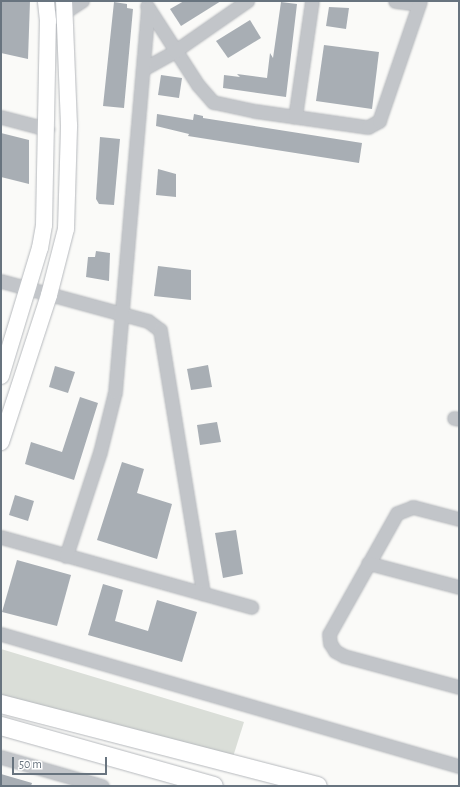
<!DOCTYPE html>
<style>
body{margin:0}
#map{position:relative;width:460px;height:787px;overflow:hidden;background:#fafaf8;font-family:"Alegreya Sans",sans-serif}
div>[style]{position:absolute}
.green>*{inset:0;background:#daded8}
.building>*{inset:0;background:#a8aeb4}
.roads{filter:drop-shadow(0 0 1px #b6b9bd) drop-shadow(0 0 1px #b6b9bd)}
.minor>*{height:13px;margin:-6.5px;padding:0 6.5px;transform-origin:6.5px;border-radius:6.5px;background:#c2c5c9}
.major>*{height:16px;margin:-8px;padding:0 8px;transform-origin:8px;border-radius:8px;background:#fff}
.highway>*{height:18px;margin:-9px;padding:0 9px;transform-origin:9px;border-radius:9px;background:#fff}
span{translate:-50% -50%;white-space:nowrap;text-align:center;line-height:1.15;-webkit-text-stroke:4px #fff;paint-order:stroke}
.frame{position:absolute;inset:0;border:2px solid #68747f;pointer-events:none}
.scale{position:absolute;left:12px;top:757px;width:95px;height:18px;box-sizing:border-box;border:2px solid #68747f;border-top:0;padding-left:5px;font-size:12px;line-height:14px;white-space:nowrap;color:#68747f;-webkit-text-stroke:3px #fff;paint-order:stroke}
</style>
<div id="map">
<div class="green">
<i style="clip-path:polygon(1px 649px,244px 722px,232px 760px,1px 697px)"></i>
</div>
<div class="building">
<i style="clip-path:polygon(1px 1px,30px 1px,28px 59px,1px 53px)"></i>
<i style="clip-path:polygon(184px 1px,221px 1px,181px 26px,170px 9px)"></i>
<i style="clip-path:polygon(114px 2px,127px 4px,127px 8px,133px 9px,124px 108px,103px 106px)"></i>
<i style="clip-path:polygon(281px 2px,297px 4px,286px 97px,223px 88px,224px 75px,240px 77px,237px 74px,267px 78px,270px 53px,273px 58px)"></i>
<i style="clip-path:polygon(329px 7px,349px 8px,346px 29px,326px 26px)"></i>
<i style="clip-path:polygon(250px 20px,261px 38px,228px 58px,216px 41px)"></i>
<i style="clip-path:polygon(324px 45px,379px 52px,372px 109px,316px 101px)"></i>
<i style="clip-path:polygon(161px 75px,182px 78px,179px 98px,158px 95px)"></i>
<i style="clip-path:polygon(157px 114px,193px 120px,194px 114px,203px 116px,203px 118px,362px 143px,359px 163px,188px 136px,189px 134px,156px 126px)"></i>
<i style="clip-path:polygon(1px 133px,29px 140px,29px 184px,1px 177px)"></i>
<i style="clip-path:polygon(100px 137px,120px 139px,114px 205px,99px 204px,96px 199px)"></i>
<i style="clip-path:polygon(158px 169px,176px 174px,176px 197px,156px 195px)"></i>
<i style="clip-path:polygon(96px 251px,110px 253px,109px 281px,86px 277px,88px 257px,95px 257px)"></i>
<i style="clip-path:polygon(158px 266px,191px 270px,191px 300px,154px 296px)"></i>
<i style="clip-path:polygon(208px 365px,212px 387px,191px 390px,187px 369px)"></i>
<i style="clip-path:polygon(55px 366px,75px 372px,68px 393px,49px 387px)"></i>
<i style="clip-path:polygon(80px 397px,98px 403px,74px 480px,25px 464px,31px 442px,62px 452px)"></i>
<i style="clip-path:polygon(217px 422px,221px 442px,200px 445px,197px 425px)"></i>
<i style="clip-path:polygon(122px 462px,144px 469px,137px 493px,172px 504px,157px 559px,97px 540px)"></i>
<i style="clip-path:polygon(15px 495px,34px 501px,28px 521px,9px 515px)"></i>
<i style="clip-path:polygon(236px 530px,243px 574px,223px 578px,215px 533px)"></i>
<i style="clip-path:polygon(17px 560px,71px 575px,57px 626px,2px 612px)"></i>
<i style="clip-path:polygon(103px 584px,123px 590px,115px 621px,148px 631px,157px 600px,197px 612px,182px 662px,88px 635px)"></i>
<i style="clip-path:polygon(1px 774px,32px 783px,31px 786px,1px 786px)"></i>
</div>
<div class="roads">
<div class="minor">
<i style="left:395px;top:1px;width:24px;rotate:7deg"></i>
<i style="left:419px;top:4px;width:3px;rotate:-72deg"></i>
<i style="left:147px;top:6px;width:94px;rotate:57.2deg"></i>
<i style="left:198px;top:85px;width:23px;rotate:49deg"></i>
<i style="left:213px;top:102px;width:43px;rotate:12.1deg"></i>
<i style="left:255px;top:111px;width:114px;rotate:8.1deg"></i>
<i style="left:368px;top:127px;width:13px;rotate:-29deg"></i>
<i style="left:379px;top:121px;width:124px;rotate:-71.1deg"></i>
<i style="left:57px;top:17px;width:30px;rotate:-33deg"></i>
<i style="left:143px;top:69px;width:37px;rotate:-29deg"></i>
<i style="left:175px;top:51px;width:88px;rotate:-34.8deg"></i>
<i style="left:1px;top:117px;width:48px;rotate:14.6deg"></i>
<i style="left:295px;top:117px;width:117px;rotate:-81.7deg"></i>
<i style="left:1px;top:281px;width:152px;rotate:15.2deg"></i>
<i style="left:148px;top:321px;width:15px;rotate:37deg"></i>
<i style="left:160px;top:330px;width:267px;rotate:80.7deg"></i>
<i style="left:454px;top:418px;width:5px;rotate:11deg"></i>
<i style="left:459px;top:519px;width:48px;rotate:-165.4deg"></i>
<i style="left:413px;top:507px;width:17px;rotate:159deg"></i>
<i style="left:397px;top:513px;width:139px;rotate:119.3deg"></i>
<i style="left:329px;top:634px;width:9px;rotate:84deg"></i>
<i style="left:330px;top:643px;width:9px;rotate:58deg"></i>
<i style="left:335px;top:651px;width:10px;rotate:29deg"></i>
<i style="left:344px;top:656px;width:119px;rotate:15.1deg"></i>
<i style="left:1px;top:537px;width:260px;rotate:15.6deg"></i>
<i style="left:66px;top:556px;width:109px;rotate:-71.9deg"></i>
<i style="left:100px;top:452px;width:62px;rotate:-76deg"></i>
<i style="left:115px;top:392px;width:385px;rotate:-85.1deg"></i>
<i style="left:368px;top:563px;width:94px;rotate:14.8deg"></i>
<i style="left:1px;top:634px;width:477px;rotate:16.1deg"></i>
<i style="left:1px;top:757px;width:105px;rotate:16deg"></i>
</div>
<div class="major">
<i style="left:1px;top:376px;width:134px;rotate:-73.1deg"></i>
<i style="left:40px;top:248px;width:23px;rotate:-80deg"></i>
<i style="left:44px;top:225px;width:204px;rotate:-88.9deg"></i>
<i style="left:48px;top:21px;width:20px;rotate:-96deg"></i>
<i style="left:1px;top:442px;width:155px;rotate:-71.9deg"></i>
<i style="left:49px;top:295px;width:68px;rotate:-75.6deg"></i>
<i style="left:66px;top:229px;width:104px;rotate:-88.3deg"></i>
<i style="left:69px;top:125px;width:124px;rotate:-92.3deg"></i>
</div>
<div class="highway">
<i style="left:1px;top:704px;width:327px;rotate:14.5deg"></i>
<i style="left:1px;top:726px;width:221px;rotate:15.7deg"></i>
</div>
</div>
<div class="frame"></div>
<div class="scale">50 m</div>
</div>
